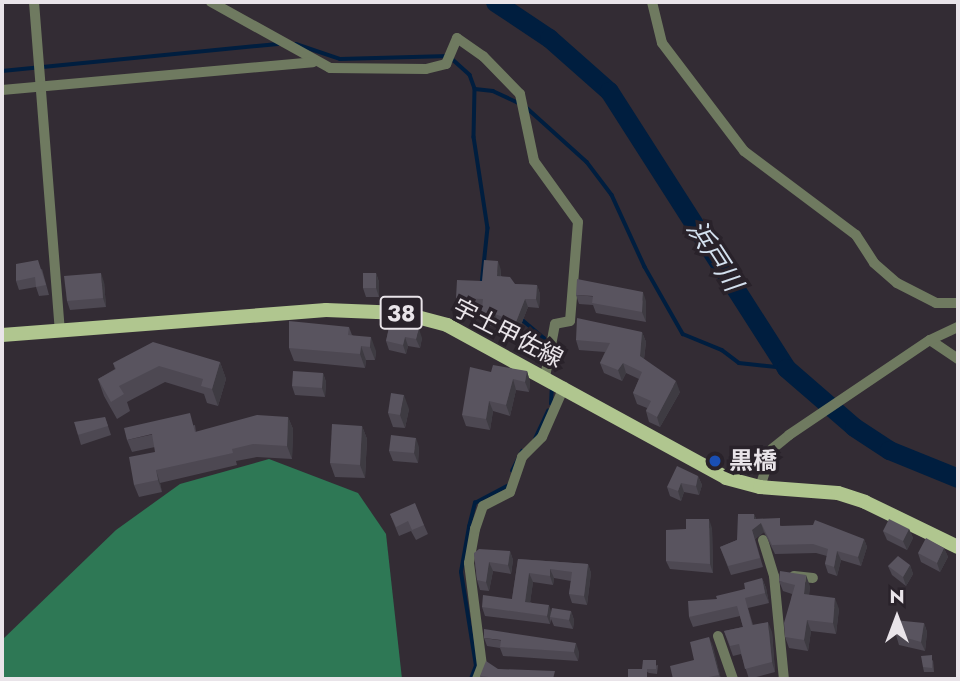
<!DOCTYPE html>
<meta charset="utf-8">
<style>
body{margin:0}
#map{position:relative;width:960px;height:681px;overflow:hidden;background:#332c34;font-family:Jost,"Noto Sans JP",sans-serif}
div>[style]{position:absolute}
.forest>*{inset:0;background:#2e7855}
.stream>*{height:3.5px;margin:-1.75px;padding:0 1.75px;transform-origin:1.75px;border-radius:1.75px;background:#001e3f}
.river>*{height:19px;margin:-9.5px;padding:0 9.5px;transform-origin:9.5px;border-radius:9.5px;background:#001e3f}
.minor>*{height:10px;margin:-5px;padding:0 5px;transform-origin:5px;border-radius:5px;background:#6f7a60}
.major>*{height:14px;margin:-7px;padding:0 7px;transform-origin:7px;border-radius:7px;background:#b0c68f}
.wall>*{inset:0;background:#4d4852}
.shaded-wall>*{inset:0;background:#3e3b42}
.building>*{inset:0;background:#59545f}
.dots>*{width:19px;height:19px;translate:-50% -50%;box-sizing:border-box;border:4px solid #29222a;border-radius:50%}
span{translate:-50% -50%;white-space:nowrap;text-align:center;line-height:1.15;-webkit-text-stroke:7px #29222a;paint-order:stroke}
.shield-label span{padding:2px 5px;background:#29222a;border:2px solid;border-radius:5px;-webkit-text-stroke-width:0}
.shield-label{font-size:23px;color:#e9e4e9;font-weight:700}
.street-label{font-size:24px;color:#e9e4e9}
.poi-label{font-size:24px;color:#e9e4e9;font-weight:700}
.left{translate:0 -50%;text-align:left}
.water-label{font-size:26px;color:#d4e1ef;font-style:italic}
.frame{position:absolute;inset:0;border:4px solid #e9e4e9;pointer-events:none}
.north{position:absolute;left:862px;top:583px;width:70px;height:70px;-webkit-text-stroke:5px #29222a;paint-order:stroke;rotate:0deg;font-size:19px;font-weight:700;line-height:28px;text-align:center;color:#e9e4e9}
.north::after{content:'';display:block;margin:auto;width:24px;height:32px;background:#e9e4e9;clip-path:polygon(50% 0,100% 100%,50% 72%,0 100%)}
</style>
<div id="map">
<div class="forest">
<i style="clip-path:polygon(269px 459px,358px 493px,386px 534px,402px 679px,2px 679px,2px 640px,116px 530px,180px 484px)"></i>
</div>
<div class="stream">
<i style="left:296px;top:44px;width:46px;rotate:18.8deg"></i>
<i style="left:340px;top:59px;width:109px;rotate:-1.6deg"></i>
<i style="left:449px;top:56px;width:28px;rotate:42deg"></i>
<i style="left:470px;top:75px;width:15px;rotate:70deg"></i>
<i style="left:475px;top:89px;width:48px;rotate:91.2deg"></i>
<i style="left:474px;top:137px;width:92px;rotate:81.3deg"></i>
<i style="left:488px;top:228px;width:57px;rotate:96deg"></i>
<i style="left:2px;top:71px;width:277px;rotate:-5.6deg"></i>
<i style="left:475px;top:89px;width:18px;rotate:6deg"></i>
<i style="left:493px;top:91px;width:29px;rotate:25deg"></i>
<i style="left:526px;top:107px;width:82px;rotate:42deg"></i>
<i style="left:587px;top:162px;width:41px;rotate:52.9deg"></i>
<i style="left:612px;top:195px;width:79px;rotate:65.4deg"></i>
<i style="left:645px;top:267px;width:77px;rotate:60.4deg"></i>
<i style="left:683px;top:334px;width:42px;rotate:22.3deg"></i>
<i style="left:722px;top:350px;width:21px;rotate:37deg"></i>
<i style="left:739px;top:363px;width:47px;rotate:6.1deg"></i>
<i style="left:519px;top:317px;width:33px;rotate:40deg"></i>
<i style="left:544px;top:338px;width:18px;rotate:90deg"></i>
<i style="left:551px;top:404px;width:17px;rotate:-87deg"></i>
<i style="left:535px;top:439px;width:31px;rotate:-65deg"></i>
<i style="left:512px;top:471px;width:22px;rotate:-63deg"></i>
<i style="left:471px;top:679px;width:14px;rotate:-69deg"></i>
<i style="left:476px;top:666px;width:95px;rotate:-99.1deg"></i>
<i style="left:461px;top:572px;width:46px;rotate:-79.9deg"></i>
<i style="left:469px;top:527px;width:25px;rotate:-76deg"></i>
<i style="left:475px;top:503px;width:38px;rotate:-28deg"></i>
</div>
<div class="river">
<i style="left:495px;top:2px;width:65px;rotate:33.7deg"></i>
<i style="left:549px;top:38px;width:80px;rotate:41.5deg"></i>
<i style="left:609px;top:91px;width:329px;rotate:57.4deg"></i>
<i style="left:786px;top:368px;width:90px;rotate:40.9deg"></i>
<i style="left:854px;top:427px;width:42px;rotate:33.3deg"></i>
<i style="left:889px;top:450px;width:74px;rotate:22.1deg"></i>
</div>
<div class="minor">
<i style="left:34px;top:2px;width:329px;rotate:85.5deg"></i>
<i style="left:211px;top:2px;width:136px;rotate:29deg"></i>
<i style="left:330px;top:68px;width:96px;rotate:0.6deg"></i>
<i style="left:426px;top:69px;width:21px;rotate:-14deg"></i>
<i style="left:446px;top:64px;width:28px;rotate:-67deg"></i>
<i style="left:457px;top:38px;width:32px;rotate:35deg"></i>
<i style="left:483px;top:56px;width:53px;rotate:45.8deg"></i>
<i style="left:520px;top:94px;width:68px;rotate:78.2deg"></i>
<i style="left:534px;top:161px;width:75px;rotate:54.2deg"></i>
<i style="left:578px;top:222px;width:99px;rotate:94.6deg"></i>
<i style="left:570px;top:321px;width:15px;rotate:169deg"></i>
<i style="left:555px;top:324px;width:54px;rotate:100.7deg"></i>
<i style="left:652px;top:2px;width:42px;rotate:76.3deg"></i>
<i style="left:662px;top:43px;width:136px;rotate:52.8deg"></i>
<i style="left:744px;top:151px;width:140px;rotate:36.9deg"></i>
<i style="left:856px;top:235px;width:33px;rotate:57deg"></i>
<i style="left:874px;top:263px;width:30px;rotate:41deg"></i>
<i style="left:897px;top:283px;width:44px;rotate:27.1deg"></i>
<i style="left:936px;top:303px;width:22px"></i>
<i style="left:2px;top:90px;width:312px;rotate:-5.1deg"></i>
<i style="left:930px;top:340px;width:34px;rotate:34deg"></i>
<i style="left:760px;top:487px;width:40px;rotate:-72deg"></i>
<i style="left:772px;top:449px;width:22px;rotate:-39deg"></i>
<i style="left:789px;top:435px;width:170px;rotate:-34deg"></i>
<i style="left:930px;top:340px;width:31px;rotate:-25deg"></i>
<i style="left:763px;top:540px;width:38px;rotate:73deg"></i>
<i style="left:774px;top:576px;width:103px;rotate:84.5deg"></i>
<i style="left:794px;top:576px;width:19px;rotate:6deg"></i>
<i style="left:718px;top:636px;width:46px;rotate:70.8deg"></i>
<i style="left:477px;top:679px;width:14px;rotate:-69deg"></i>
<i style="left:482px;top:666px;width:104px;rotate:-97.2deg"></i>
<i style="left:469px;top:563px;width:35px;rotate:-80deg"></i>
<i style="left:475px;top:529px;width:24px;rotate:-71deg"></i>
<i style="left:483px;top:506px;width:30px;rotate:-27deg"></i>
<i style="left:510px;top:492px;width:37px;rotate:-71deg"></i>
<i style="left:522px;top:457px;width:28px;rotate:-45deg"></i>
<i style="left:542px;top:437px;width:55px;rotate:-66.3deg"></i>
</div>
<div class="major">
<i style="left:2px;top:335px;width:325px;rotate:-4.4deg"></i>
<i style="left:326px;top:310px;width:76px;rotate:2.3deg"></i>
<i style="left:402px;top:313px;width:47px;rotate:14.9deg"></i>
<i style="left:447px;top:325px;width:318px;rotate:28.7deg"></i>
<i style="left:726px;top:478px;width:35px;rotate:15deg"></i>
<i style="left:760px;top:487px;width:78px;rotate:4.4deg"></i>
<i style="left:838px;top:493px;width:28px;rotate:18deg"></i>
<i style="left:865px;top:502px;width:103px;rotate:25.8deg"></i>
</div>
<div class="wall">
<i style="clip-path:polygon(42px 269px,49px 295px,39px 296px,36px 287px,19px 290px,16px 281px)"></i>
<i style="clip-path:polygon(501px 270px,501px 276px,515px 284px,537px 285px,540px 294px,539px 308px,528px 307px,519px 330px,498px 322px,497px 327px,484px 325px,481px 317px,482px 307px,459px 307px,456px 298px)"></i>
<i style="clip-path:polygon(376px 273px,379px 282px,379px 297px,366px 297px,363px 288px)"></i>
<i style="clip-path:polygon(104px 282px,106px 307px,70px 310px,67px 301px)"></i>
<i style="clip-path:polygon(576px 295px,646px 301px,646px 322px,596px 313px,593px 305px,579px 304px)"></i>
<i style="clip-path:polygon(390px 323px,422px 338px,420px 348px,408px 346px,406px 354px,389px 350px,386px 341px)"></i>
<i style="clip-path:polygon(349px 327px,352px 335px,376px 351px,375px 360px,366px 360px,365px 368px,294px 361px,289px 348px)"></i>
<i style="clip-path:polygon(642px 332px,646px 342px,644px 359px,680px 392px,660px 427px,649px 422px,646px 411px,647px 408px,637px 404px,633px 393px,639px 379px,626px 373px,622px 381px,604px 373px,600px 363px,605px 352px,579px 350px,576px 340px)"></i>
<i style="clip-path:polygon(220px 362px,226px 379px,218px 406px,207px 403px,204px 394px,165px 382px,127px 402px,130px 411px,117px 419px,104px 396px,98px 379px,115px 369px,113px 363px)"></i>
<i style="clip-path:polygon(527px 371px,530px 382px,529px 392px,516px 390px,510px 416px,493px 411px,490px 430px,466px 426px,462px 415px,491px 372px)"></i>
<i style="clip-path:polygon(323px 373px,326px 382px,325px 397px,295px 395px,292px 386px)"></i>
<i style="clip-path:polygon(409px 409px,405px 428px,393px 427px,388px 413px)"></i>
<i style="clip-path:polygon(105px 417px,111px 435px,81px 445px,78px 435px)"></i>
<i style="clip-path:polygon(288px 417px,293px 429px,292px 459px,257px 457px,236px 461px,237px 465px,160px 483px,162px 492px,139px 497px,134px 485px,155px 452px,155px 447px,132px 452px,127px 440px,195px 425px,196px 432px)"></i>
<i style="clip-path:polygon(362px 426px,367px 439px,365px 478px,335px 477px,330px 463px)"></i>
<i style="clip-path:polygon(419px 447px,418px 463px,393px 461px,389px 451px)"></i>
<i style="clip-path:polygon(698px 476px,702px 485px,699px 495px,684px 492px,681px 501px,670px 496px,667px 487px)"></i>
<i style="clip-path:polygon(390px 514px,424px 525px,428px 534px,416px 540px,411px 531px,399px 536px)"></i>
<i style="clip-path:polygon(754px 514px,756px 519px,782px 526px,864px 539px,867px 547px,861px 566px,841px 560px,837px 576px,828px 573px,825px 564px,827px 556px,816px 553px,775px 554px,764px 532px,755px 539px,763px 567px,731px 575px,720px 547px,737px 540px)"></i>
<i style="clip-path:polygon(712px 528px,713px 573px,670px 569px,666px 561px,686px 529px)"></i>
<i style="clip-path:polygon(909px 529px,913px 538px,907px 550px,887px 540px,883px 531px)"></i>
<i style="clip-path:polygon(944px 548px,948px 557px,940px 572px,921px 562px,918px 553px)"></i>
<i style="clip-path:polygon(510px 551px,513px 560px,511px 574px,493px 571px,489px 591px,480px 590px,477px 580px,474px 553px)"></i>
<i style="clip-path:polygon(518px 559px,588px 564px,591px 573px,587px 605px,572px 603px,569px 594px,571px 581px,554px 578px,553px 585px,533px 582px,530px 602px,551px 612px,571px 611px,574px 620px,573px 629px,554px 626px,551px 619px,550px 624px,485px 616px,482px 607px,512px 599px)"></i>
<i style="clip-path:polygon(910px 565px,913px 574px,906px 586px,892px 575px,888px 566px)"></i>
<i style="clip-path:polygon(762px 578px,766px 588px,769px 603px,748px 608px,753px 625px,772px 632px,775px 672px,749px 679px,741px 654px,733px 656px,724px 631px,743px 627px,740px 616px,693px 627px,689px 617px,717px 599px,745px 589px)"></i>
<i style="clip-path:polygon(779px 581px,810px 586px,809px 595px,839px 609px,836px 634px,811px 631px,808px 651px,789px 648px,785px 637px,792px 594px,783px 591px)"></i>
<i style="clip-path:polygon(924px 623px,927px 632px,925px 651px,899px 645px,896px 635px)"></i>
<i style="clip-path:polygon(709px 637px,721px 679px,673px 679px,694px 660px)"></i>
<i style="clip-path:polygon(484px 638px,579px 652px,578px 661px,503px 656px,500px 648px,487px 646px)"></i>
<i style="clip-path:polygon(933px 660px,934px 672px,924px 672px,923px 667px)"></i>
<i style="clip-path:polygon(658px 665px,657px 674px,649px 673px,642px 669px)"></i>
<i style="clip-path:polygon(498px 669px,553px 679px,481px 679px,480px 676px)"></i>
</div>
<div class="shaded-wall">
<i style="clip-path:polygon(498px 261px,501px 270px,500px 285px,497px 276px)"></i>
<i style="clip-path:polygon(101px 273px,104px 282px,106px 307px,103px 298px)"></i>
<i style="clip-path:polygon(376px 273px,379px 282px,379px 297px,376px 288px)"></i>
<i style="clip-path:polygon(2px 282px,3px 285px,4px 300px,2px 295px)"></i>
<i style="clip-path:polygon(537px 285px,540px 294px,539px 308px,536px 299px)"></i>
<i style="clip-path:polygon(643px 292px,646px 301px,646px 322px,642px 312px)"></i>
<i style="clip-path:polygon(525px 299px,528px 307px,519px 330px,516px 322px)"></i>
<i style="clip-path:polygon(495px 314px,498px 322px,497px 327px,494px 318px)"></i>
<i style="clip-path:polygon(419px 329px,422px 338px,420px 348px,416px 339px)"></i>
<i style="clip-path:polygon(642px 332px,646px 342px,643px 367px,640px 356px)"></i>
<i style="clip-path:polygon(371px 337px,376px 351px,375px 360px,370px 347px)"></i>
<i style="clip-path:polygon(405px 337px,408px 346px,406px 354px,403px 345px)"></i>
<i style="clip-path:polygon(361px 346px,366px 360px,365px 368px,360px 354px)"></i>
<i style="clip-path:polygon(220px 362px,226px 379px,218px 406px,212px 389px)"></i>
<i style="clip-path:polygon(623px 363px,626px 373px,622px 381px,618px 370px)"></i>
<i style="clip-path:polygon(527px 371px,530px 382px,529px 392px,525px 382px)"></i>
<i style="clip-path:polygon(323px 373px,326px 382px,325px 397px,322px 388px)"></i>
<i style="clip-path:polygon(513px 379px,516px 390px,510px 416px,506px 405px)"></i>
<i style="clip-path:polygon(676px 381px,680px 392px,660px 427px,657px 417px)"></i>
<i style="clip-path:polygon(404px 395px,409px 409px,405px 428px,400px 415px)"></i>
<i style="clip-path:polygon(489px 401px,493px 411px,490px 430px,486px 419px)"></i>
<i style="clip-path:polygon(288px 417px,293px 429px,292px 459px,287px 446px)"></i>
<i style="clip-path:polygon(362px 426px,367px 439px,365px 478px,360px 465px)"></i>
<i style="clip-path:polygon(416px 438px,419px 447px,418px 463px,414px 453px)"></i>
<i style="clip-path:polygon(156px 470px,160px 483px,162px 492px,158px 480px)"></i>
<i style="clip-path:polygon(698px 476px,702px 485px,699px 495px,696px 486px)"></i>
<i style="clip-path:polygon(681px 483px,684px 492px,681px 501px,678px 491px)"></i>
<i style="clip-path:polygon(754px 514px,758px 523px,761px 523px,764px 532px,755px 539px,763px 567px,752px 530px)"></i>
<i style="clip-path:polygon(709px 519px,712px 528px,713px 573px,710px 564px)"></i>
<i style="clip-path:polygon(909px 529px,913px 538px,907px 550px,903px 541px)"></i>
<i style="clip-path:polygon(864px 539px,867px 547px,861px 566px,858px 557px)"></i>
<i style="clip-path:polygon(944px 548px,948px 557px,940px 572px,937px 563px)"></i>
<i style="clip-path:polygon(510px 551px,513px 560px,511px 574px,508px 565px)"></i>
<i style="clip-path:polygon(837px 551px,841px 560px,837px 576px,834px 567px)"></i>
<i style="clip-path:polygon(489px 562px,493px 571px,489px 591px,486px 582px)"></i>
<i style="clip-path:polygon(588px 564px,591px 573px,587px 605px,584px 596px)"></i>
<i style="clip-path:polygon(910px 565px,913px 574px,906px 586px,903px 577px)"></i>
<i style="clip-path:polygon(550px 569px,554px 578px,553px 585px,550px 576px)"></i>
<i style="clip-path:polygon(529px 573px,533px 582px,529px 611px,525px 602px)"></i>
<i style="clip-path:polygon(806px 575px,810px 586px,808px 605px,804px 594px)"></i>
<i style="clip-path:polygon(762px 578px,766px 588px,769px 603px,765px 593px)"></i>
<i style="clip-path:polygon(835px 598px,839px 609px,836px 634px,833px 623px)"></i>
<i style="clip-path:polygon(549px 605px,552px 614px,550px 617px,550px 624px,547px 616px)"></i>
<i style="clip-path:polygon(571px 611px,574px 620px,573px 629px,569px 620px)"></i>
<i style="clip-path:polygon(807px 620px,811px 631px,808px 651px,804px 640px)"></i>
<i style="clip-path:polygon(768px 622px,772px 632px,775px 672px,772px 662px)"></i>
<i style="clip-path:polygon(924px 623px,927px 632px,925px 651px,921px 642px)"></i>
<i style="clip-path:polygon(709px 637px,713px 646px,721px 679px,719px 675px)"></i>
<i style="clip-path:polygon(576px 643px,579px 652px,578px 661px,574px 652px)"></i>
</div>
<div class="building">
<i style="clip-path:polygon(38px 260px,46px 285px,36px 287px,35px 277px,16px 281px,16px 264px)"></i>
<i style="clip-path:polygon(484px 260px,498px 261px,497px 276px,510px 277px,515px 284px,537px 285px,536px 299px,525px 299px,516px 322px,495px 314px,494px 318px,481px 317px,483px 299px,456px 298px,457px 280px,482px 281px)"></i>
<i style="clip-path:polygon(101px 273px,103px 298px,67px 301px,64px 276px)"></i>
<i style="clip-path:polygon(363px 273px,376px 273px,376px 288px,363px 288px)"></i>
<i style="clip-path:polygon(577px 279px,643px 292px,642px 312px,592px 303px,593px 296px,576px 295px)"></i>
<i style="clip-path:polygon(577px 318px,642px 332px,640px 356px,676px 381px,657px 417px,646px 411px,651px 401px,633px 393px,642px 372px,623px 363px,618px 370px,600px 363px,610px 343px,576px 340px)"></i>
<i style="clip-path:polygon(289px 321px,349px 327px,348px 335px,371px 337px,370px 347px,361px 346px,360px 354px,289px 348px)"></i>
<i style="clip-path:polygon(390px 323px,419px 329px,416px 339px,405px 337px,403px 345px,386px 341px)"></i>
<i style="clip-path:polygon(153px 342px,220px 362px,212px 389px,201px 386px,203px 379px,159px 366px,119px 386px,124px 394px,111px 402px,98px 379px,116px 369px,113px 363px)"></i>
<i style="clip-path:polygon(493px 365px,527px 371px,525px 382px,513px 379px,506px 405px,489px 401px,486px 419px,462px 415px,470px 367px,491px 372px)"></i>
<i style="clip-path:polygon(293px 371px,323px 373px,322px 388px,292px 386px)"></i>
<i style="clip-path:polygon(391px 393px,404px 395px,400px 415px,388px 413px)"></i>
<i style="clip-path:polygon(190px 413px,195px 432px,257px 415px,288px 417px,287px 446px,253px 444px,232px 449px,233px 453px,156px 470px,158px 480px,134px 485px,129px 457px,155px 452px,152px 434px,127px 440px,124px 428px)"></i>
<i style="clip-path:polygon(105px 417px,108px 426px,78px 435px,74px 422px)"></i>
<i style="clip-path:polygon(332px 424px,362px 426px,360px 465px,330px 463px)"></i>
<i style="clip-path:polygon(391px 435px,416px 438px,414px 453px,389px 451px)"></i>
<i style="clip-path:polygon(677px 466px,698px 476px,696px 486px,681px 483px,678px 491px,667px 487px)"></i>
<i style="clip-path:polygon(415px 503px,424px 525px,412px 530px,408px 521px,396px 527px,390px 514px)"></i>
<i style="clip-path:polygon(738px 514px,754px 514px,754px 519px,780px 518px,780px 526px,813px 525px,815px 520px,864px 539px,858px 557px,837px 551px,834px 567px,825px 564px,828px 549px,813px 544px,772px 545px,761px 523px,752px 530px,760px 558px,728px 566px,720px 547px,737px 540px)"></i>
<i style="clip-path:polygon(686px 519px,709px 519px,710px 564px,666px 561px,666px 530px,686px 529px)"></i>
<i style="clip-path:polygon(889px 519px,909px 529px,903px 541px,883px 531px)"></i>
<i style="clip-path:polygon(926px 538px,944px 548px,937px 563px,918px 553px)"></i>
<i style="clip-path:polygon(479px 549px,510px 551px,508px 565px,489px 562px,486px 582px,477px 580px,474px 553px)"></i>
<i style="clip-path:polygon(898px 556px,910px 565px,903px 577px,888px 566px)"></i>
<i style="clip-path:polygon(518px 559px,588px 564px,584px 596px,569px 594px,572px 572px,550px 569px,550px 576px,529px 573px,525px 602px,549px 605px,547px 616px,482px 607px,483px 595px,512px 599px)"></i>
<i style="clip-path:polygon(780px 571px,806px 575px,804px 594px,835px 598px,833px 623px,807px 620px,804px 640px,785px 637px,784px 623px,795px 585px,779px 581px)"></i>
<i style="clip-path:polygon(762px 578px,765px 593px,745px 598px,752px 625px,768px 622px,772px 662px,745px 669px,739px 644px,730px 646px,724px 631px,743px 627px,737px 606px,689px 617px,688px 601px,717px 599px,716px 596px,745px 589px,744px 583px)"></i>
<i style="clip-path:polygon(552px 608px,571px 611px,569px 620px,550px 617px)"></i>
<i style="clip-path:polygon(894px 620px,924px 623px,921px 642px,896px 635px)"></i>
<i style="clip-path:polygon(484px 629px,576px 643px,574px 652px,500px 647px,501px 640px,484px 638px)"></i>
<i style="clip-path:polygon(709px 637px,719px 675px,698px 679px,673px 679px,670px 666px,694px 660px,690px 642px)"></i>
<i style="clip-path:polygon(932px 655px,932px 668px,923px 667px,921px 656px)"></i>
<i style="clip-path:polygon(643px 660px,656px 660px,656px 669px,642px 669px)"></i>
<i style="clip-path:polygon(486px 661px,498px 669px,555px 671px,553px 679px,506px 679px,480px 676px)"></i>
<i style="clip-path:polygon(628px 669px,647px 669px,647px 679px,628px 679px)"></i>
</div>
<div class="dots">
<i style="left:715px;top:461px;background:#1a4fb4"></i>
</div>
<div class="shield-label">
<span style="left:401px;top:313px">38</span>
</div>
<div class="street-label">
<span style="left:508px;top:333px;rotate:27deg">宇土甲佐線</span>
</div>
<div class="poi-label">
<span class="left" style="left:729px;top:461px">黒橋</span>
</div>
<div class="water-label">
<span style="left:714px;top:256px;rotate:57deg">浜戸川</span>
</div>
<div class="frame"></div>
<div class="north">N</div>
</div>
